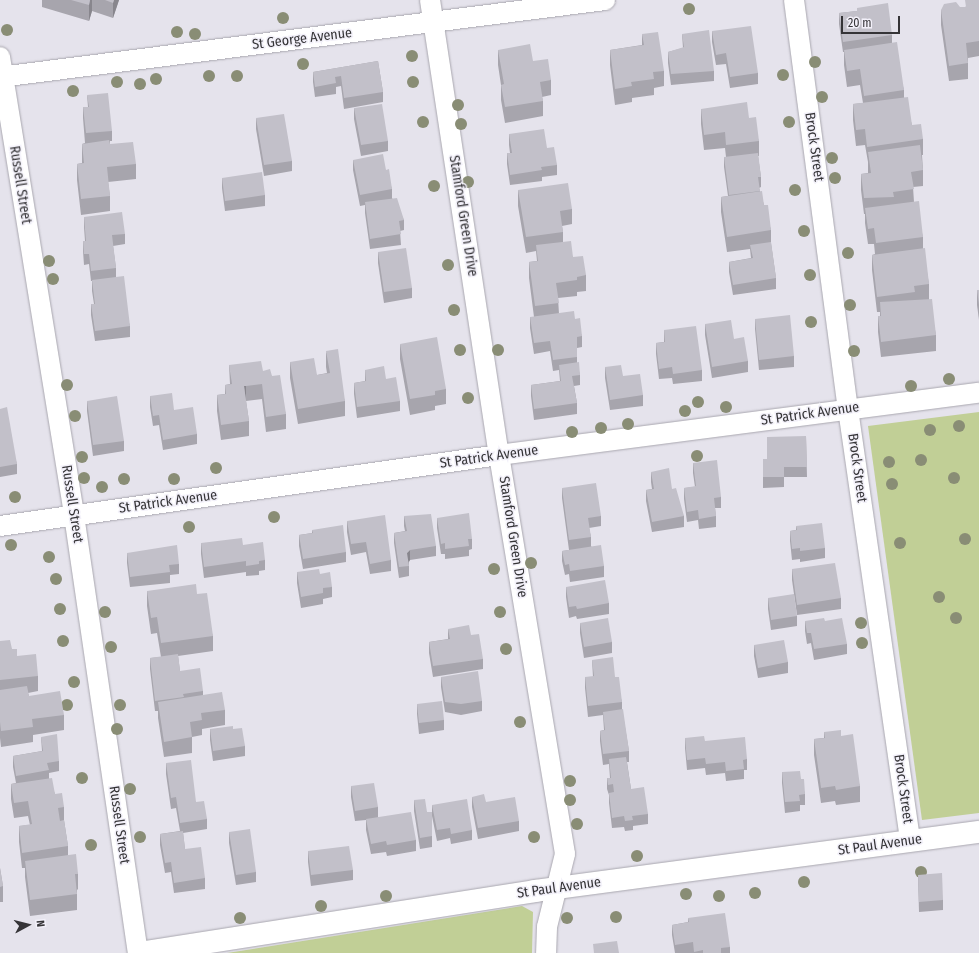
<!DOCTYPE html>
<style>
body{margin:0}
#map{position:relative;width:979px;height:953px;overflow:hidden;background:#e5e3ec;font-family:"Fira Sans Condensed",sans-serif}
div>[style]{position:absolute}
.green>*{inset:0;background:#c1cf96}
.roads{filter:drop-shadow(0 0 1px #a9a7af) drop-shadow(0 0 1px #a9a7af)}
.minor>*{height:20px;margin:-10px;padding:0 10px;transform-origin:10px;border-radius:10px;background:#fff}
.secondary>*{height:22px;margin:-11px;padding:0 11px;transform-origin:11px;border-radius:11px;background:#fff}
.trees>*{width:12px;height:12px;margin:-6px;border-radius:50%;background:#898d75}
.wall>*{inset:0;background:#a7a5ad}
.shaded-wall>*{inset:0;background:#88868d}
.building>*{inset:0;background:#c2c0c9}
span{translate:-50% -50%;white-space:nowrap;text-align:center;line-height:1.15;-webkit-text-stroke:3px #f2f0f9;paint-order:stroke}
.street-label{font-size:14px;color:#353437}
.north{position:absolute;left:8px;top:905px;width:40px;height:40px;-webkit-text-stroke:3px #f2f0f9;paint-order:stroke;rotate:83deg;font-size:11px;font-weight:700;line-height:16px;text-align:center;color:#353437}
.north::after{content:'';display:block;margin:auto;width:14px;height:18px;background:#353437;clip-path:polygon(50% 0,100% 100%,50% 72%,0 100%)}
.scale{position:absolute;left:841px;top:16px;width:59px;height:18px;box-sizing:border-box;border:2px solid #353437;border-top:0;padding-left:5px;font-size:12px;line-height:14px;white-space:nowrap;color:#353437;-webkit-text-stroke:3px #f2f0f9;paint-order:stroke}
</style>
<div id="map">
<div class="green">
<i style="clip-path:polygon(979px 412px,979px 813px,922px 820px,868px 426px)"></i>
<i style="clip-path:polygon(522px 906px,533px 912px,532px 953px,227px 953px)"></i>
</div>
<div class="roads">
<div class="minor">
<i style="left:430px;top:0;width:460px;rotate:81.4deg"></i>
<i style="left:499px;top:455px;width:404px;rotate:80.6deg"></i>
<i style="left:565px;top:854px;width:75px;rotate:103.9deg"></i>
<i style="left:547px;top:927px;width:26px;rotate:92deg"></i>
<i style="left:794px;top:0;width:413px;rotate:82.5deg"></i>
<i style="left:848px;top:409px;width:436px;rotate:81.8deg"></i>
<i style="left:0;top:57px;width:464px;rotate:80.8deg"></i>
<i style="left:74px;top:515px;width:443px;rotate:81.7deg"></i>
<i style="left:0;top:77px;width:610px;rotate:-7.25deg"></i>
<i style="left:0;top:526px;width:504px;rotate:-8.1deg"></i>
<i style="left:499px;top:455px;width:484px;rotate:-7.4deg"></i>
</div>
<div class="secondary">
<i style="left:140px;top:953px;width:400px;rotate:-8.9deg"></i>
<i style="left:535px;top:891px;width:448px;rotate:-7.6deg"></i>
</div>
</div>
<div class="trees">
<i style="left:689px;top:9px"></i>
<i style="left:283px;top:18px"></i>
<i style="left:7px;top:30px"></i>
<i style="left:177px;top:32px"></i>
<i style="left:195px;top:34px"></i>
<i style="left:412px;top:56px"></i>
<i style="left:815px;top:62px"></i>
<i style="left:303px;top:64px"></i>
<i style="left:783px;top:75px"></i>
<i style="left:209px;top:76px"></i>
<i style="left:237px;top:76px"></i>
<i style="left:156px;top:79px"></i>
<i style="left:117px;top:82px"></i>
<i style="left:413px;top:82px"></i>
<i style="left:140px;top:84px"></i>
<i style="left:73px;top:91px"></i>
<i style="left:822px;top:97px"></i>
<i style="left:458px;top:105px"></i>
<i style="left:423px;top:122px"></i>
<i style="left:789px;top:122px"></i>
<i style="left:461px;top:124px"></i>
<i style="left:832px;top:158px"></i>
<i style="left:835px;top:178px"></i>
<i style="left:468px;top:182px"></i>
<i style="left:434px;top:186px"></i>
<i style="left:795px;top:190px"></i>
<i style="left:804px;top:231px"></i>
<i style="left:848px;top:253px"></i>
<i style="left:49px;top:261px"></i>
<i style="left:448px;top:265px"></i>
<i style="left:810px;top:275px"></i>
<i style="left:53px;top:279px"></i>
<i style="left:850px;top:305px"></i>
<i style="left:454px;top:310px"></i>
<i style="left:811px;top:322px"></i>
<i style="left:460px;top:350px"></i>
<i style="left:498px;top:350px"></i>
<i style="left:854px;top:351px"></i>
<i style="left:949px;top:379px"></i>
<i style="left:67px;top:385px"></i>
<i style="left:911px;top:386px"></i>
<i style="left:468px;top:398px"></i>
<i style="left:698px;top:402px"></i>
<i style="left:726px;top:407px"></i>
<i style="left:685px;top:411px"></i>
<i style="left:75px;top:416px"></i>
<i style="left:628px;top:424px"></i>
<i style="left:959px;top:426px"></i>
<i style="left:601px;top:428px"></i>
<i style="left:930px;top:430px"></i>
<i style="left:572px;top:432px"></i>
<i style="left:697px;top:456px"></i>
<i style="left:82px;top:457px"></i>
<i style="left:921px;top:460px"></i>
<i style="left:889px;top:462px"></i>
<i style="left:216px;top:468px"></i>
<i style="left:84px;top:478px"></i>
<i style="left:954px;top:478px"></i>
<i style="left:124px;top:479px"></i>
<i style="left:174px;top:479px"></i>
<i style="left:892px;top:484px"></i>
<i style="left:102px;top:487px"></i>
<i style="left:15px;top:497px"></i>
<i style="left:274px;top:517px"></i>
<i style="left:189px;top:527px"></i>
<i style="left:965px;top:539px"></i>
<i style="left:900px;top:543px"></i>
<i style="left:11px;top:545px"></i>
<i style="left:49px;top:557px"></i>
<i style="left:531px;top:563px"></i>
<i style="left:494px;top:569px"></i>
<i style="left:56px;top:579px"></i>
<i style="left:939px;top:597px"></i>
<i style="left:60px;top:609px"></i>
<i style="left:105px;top:612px"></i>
<i style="left:500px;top:612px"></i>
<i style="left:956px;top:618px"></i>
<i style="left:861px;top:623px"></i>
<i style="left:63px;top:641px"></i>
<i style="left:862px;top:643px"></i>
<i style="left:111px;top:647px"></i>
<i style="left:506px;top:649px"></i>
<i style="left:74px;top:682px"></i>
<i style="left:67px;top:705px"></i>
<i style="left:120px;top:705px"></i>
<i style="left:520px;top:722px"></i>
<i style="left:117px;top:729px"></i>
<i style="left:82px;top:778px"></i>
<i style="left:570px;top:781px"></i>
<i style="left:130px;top:789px"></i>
<i style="left:570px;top:800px"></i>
<i style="left:577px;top:824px"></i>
<i style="left:140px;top:837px"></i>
<i style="left:534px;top:837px"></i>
<i style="left:91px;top:845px"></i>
<i style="left:637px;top:856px"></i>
<i style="left:921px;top:872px"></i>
<i style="left:804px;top:882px"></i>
<i style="left:755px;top:893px"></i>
<i style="left:686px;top:894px"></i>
<i style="left:386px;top:896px"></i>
<i style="left:719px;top:896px"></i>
<i style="left:321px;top:906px"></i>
<i style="left:616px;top:917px"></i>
<i style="left:240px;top:918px"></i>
<i style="left:567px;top:918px"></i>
</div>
<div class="wall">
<i style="clip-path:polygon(42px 0,119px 0,113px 18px,92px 11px,89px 21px,42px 7px)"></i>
<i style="clip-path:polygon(979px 0,979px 56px,968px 58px,968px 79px,949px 81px,941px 25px,941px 10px,960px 7px,965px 7px)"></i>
<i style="clip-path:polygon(857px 8px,892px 35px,892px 43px,904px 90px,904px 97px,912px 125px,923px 139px,923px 155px,922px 155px,923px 170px,923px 186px,913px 187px,914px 202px,923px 237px,923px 248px,929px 284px,929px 299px,936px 335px,936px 351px,881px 357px,878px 332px,878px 316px,880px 316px,880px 312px,877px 312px,872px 270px,872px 255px,875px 254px,874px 244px,868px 244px,865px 223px,865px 214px,864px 214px,861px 190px,861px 174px,868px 173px,868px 162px,865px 145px,856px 146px,853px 120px,853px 104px,863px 103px,860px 85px,847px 87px,844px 65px,844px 52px,843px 52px,839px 24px,839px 13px,857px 11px)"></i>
<i style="clip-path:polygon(712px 31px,758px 73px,758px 84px,730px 88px,726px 64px,716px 65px,712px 42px)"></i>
<i style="clip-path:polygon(642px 34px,664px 71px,664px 86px,654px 88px,654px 95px,632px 98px,632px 102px,615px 105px,610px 65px,610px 50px,642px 45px)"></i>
<i style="clip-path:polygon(682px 34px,714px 71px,714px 81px,671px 85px,668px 63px,668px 52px,683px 48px)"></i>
<i style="clip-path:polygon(498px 50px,533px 61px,551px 80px,551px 95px,542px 97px,543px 101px,543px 116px,505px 123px,501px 100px,501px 85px,498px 65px)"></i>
<i style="clip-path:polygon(378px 61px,383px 92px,383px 102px,344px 109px,341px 86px,336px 87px,336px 94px,315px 97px,313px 82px,313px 72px)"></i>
<i style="clip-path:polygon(87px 95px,112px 131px,112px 141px,110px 141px,110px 144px,136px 164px,136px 179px,108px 182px,110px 196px,110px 211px,81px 215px,77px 180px,77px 164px,82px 163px,82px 144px,85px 143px,83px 118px,83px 107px,88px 107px)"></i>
<i style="clip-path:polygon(354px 108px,388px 141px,388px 151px,361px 156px,354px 119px)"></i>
<i style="clip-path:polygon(701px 109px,749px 118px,759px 141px,759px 156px,758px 156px,761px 177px,761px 187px,759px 188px,760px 191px,771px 230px,771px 243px,776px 278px,776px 289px,733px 295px,729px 272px,729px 262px,751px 258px,750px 249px,727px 252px,721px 212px,721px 197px,728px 196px,724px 167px,724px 157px,726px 157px,725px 148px,704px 150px,701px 124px)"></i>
<i style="clip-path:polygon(256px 118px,292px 161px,292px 171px,264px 176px,256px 129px)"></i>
<i style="clip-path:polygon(509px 134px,547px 148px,557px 165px,557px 175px,542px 177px,542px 181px,510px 185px,507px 164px,507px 153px,510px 153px,509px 145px)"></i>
<i style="clip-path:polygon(353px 160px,386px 170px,392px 189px,392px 198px,404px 220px,404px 230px,400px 231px,401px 245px,370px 249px,365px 213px,365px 205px,360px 206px,353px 170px)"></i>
<i style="clip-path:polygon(222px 178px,265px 195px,265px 206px,225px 211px,222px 188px)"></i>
<i style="clip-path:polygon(518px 190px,572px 209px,572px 224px,562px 226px,563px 232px,563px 242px,573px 257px,586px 275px,586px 291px,577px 292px,577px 296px,558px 298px,559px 314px,575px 319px,582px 336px,582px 347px,577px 348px,577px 363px,580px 375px,580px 385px,574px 386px,577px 403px,577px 414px,534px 420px,531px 396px,531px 385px,560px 381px,559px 370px,553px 371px,550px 351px,534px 354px,530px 328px,530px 317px,534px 317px,529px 278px,529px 262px,537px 261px,536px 251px,526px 253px,518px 206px)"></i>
<i style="clip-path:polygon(84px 217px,125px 234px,125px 244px,113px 246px,116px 268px,116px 277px,130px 326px,130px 337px,95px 341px,91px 315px,91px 304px,94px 304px,92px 291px,92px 281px,91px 281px,89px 264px,84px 265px,83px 251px,83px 241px,85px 241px,84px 227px)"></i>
<i style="clip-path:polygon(378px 252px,412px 288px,412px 298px,384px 303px,378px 263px)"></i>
<i style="clip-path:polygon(977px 290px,979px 290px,979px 320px,977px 305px)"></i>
<i style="clip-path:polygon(755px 319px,794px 356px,794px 367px,759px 370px,755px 329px)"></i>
<i style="clip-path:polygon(705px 324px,734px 339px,748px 361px,748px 372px,712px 378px,705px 335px)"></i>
<i style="clip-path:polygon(664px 330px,702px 370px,702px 381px,673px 384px,672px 378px,659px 379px,656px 354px,656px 343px,664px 342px)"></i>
<i style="clip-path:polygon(400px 344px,446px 389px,446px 404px,435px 406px,435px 410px,410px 415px,400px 359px)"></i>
<i style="clip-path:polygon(326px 351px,345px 401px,345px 416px,298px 424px,290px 378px,290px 362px,317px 375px,327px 373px,326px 367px)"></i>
<i style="clip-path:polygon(229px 365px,263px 371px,272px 376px,286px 414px,286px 429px,266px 432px,262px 399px,246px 401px,249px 421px,249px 436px,221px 440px,217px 411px,217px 395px,225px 394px,225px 385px,230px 384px)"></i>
<i style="clip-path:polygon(605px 367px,623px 376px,643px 395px,643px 406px,610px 410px,605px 378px)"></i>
<i style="clip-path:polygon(365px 370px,386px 379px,400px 401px,400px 411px,357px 418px,354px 394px,354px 383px,365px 381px)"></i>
<i style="clip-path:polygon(150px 396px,174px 410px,197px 434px,197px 444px,163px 450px,159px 425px,153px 426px,150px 407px)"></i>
<i style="clip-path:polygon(87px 401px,124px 441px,124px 451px,93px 456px,87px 411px)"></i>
<i style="clip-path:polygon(0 409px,17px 464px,17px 474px,0 477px)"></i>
<i style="clip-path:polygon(806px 436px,807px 477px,784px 477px,784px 487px,763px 488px,763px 459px,767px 459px)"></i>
<i style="clip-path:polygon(693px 463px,721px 497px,721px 508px,715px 508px,716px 516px,716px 527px,699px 529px,698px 520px,687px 522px,684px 499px,684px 488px,695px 487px,693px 473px)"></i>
<i style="clip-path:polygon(651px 472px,684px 516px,684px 527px,652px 532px,646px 501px,646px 490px,652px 489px,651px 482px)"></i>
<i style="clip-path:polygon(562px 488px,601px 516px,601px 526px,589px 528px,591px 537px,591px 546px,604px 566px,604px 577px,570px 582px,569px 574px,565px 575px,562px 561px,562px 551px,569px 550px,562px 498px)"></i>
<i style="clip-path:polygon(404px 516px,436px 546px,436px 556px,410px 560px,409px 562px,409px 576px,399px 578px,394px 543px,394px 533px,405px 531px,404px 526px)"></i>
<i style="clip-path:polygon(437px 518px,472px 539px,472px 549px,469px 550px,469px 556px,445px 559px,445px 554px,441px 554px,437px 528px)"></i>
<i style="clip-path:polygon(347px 521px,391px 560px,391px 571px,370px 574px,366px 552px,351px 555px,347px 532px)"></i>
<i style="clip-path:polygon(796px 526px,825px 548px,825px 558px,800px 562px,800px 559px,792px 560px,790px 541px,790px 531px,796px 530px)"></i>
<i style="clip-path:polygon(312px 530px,346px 552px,346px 562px,303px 569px,299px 546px,299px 535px,312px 533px)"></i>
<i style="clip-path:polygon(201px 543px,243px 545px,265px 560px,265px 570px,259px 571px,259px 575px,246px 576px,246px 572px,204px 578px,201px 554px)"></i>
<i style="clip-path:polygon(127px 553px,179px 564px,179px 574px,170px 575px,170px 583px,130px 587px,127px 563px)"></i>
<i style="clip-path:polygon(792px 569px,841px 598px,841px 609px,797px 615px,792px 580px)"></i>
<i style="clip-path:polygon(297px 572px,320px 574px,332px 587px,332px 597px,323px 599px,323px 604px,301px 608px,297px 583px)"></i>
<i style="clip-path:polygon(566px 587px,609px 603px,609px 614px,577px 619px,576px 616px,569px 618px,566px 597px)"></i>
<i style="clip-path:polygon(147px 591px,197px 594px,213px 636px,213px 651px,178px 656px,180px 671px,203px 691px,203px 695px,225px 710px,225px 725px,202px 729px,202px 735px,192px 737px,192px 753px,164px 757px,158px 718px,158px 711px,155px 711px,150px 669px,150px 658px,161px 657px,157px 633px,151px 634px,147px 606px)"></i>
<i style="clip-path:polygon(768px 598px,797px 616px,797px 626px,771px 630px,768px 609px)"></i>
<i style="clip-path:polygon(805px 621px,847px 644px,847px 654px,814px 660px,811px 643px,807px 644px,805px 631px)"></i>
<i style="clip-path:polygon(580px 623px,612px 642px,612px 653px,584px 658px,580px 633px)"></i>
<i style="clip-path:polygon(448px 629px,483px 659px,483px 669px,433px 677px,429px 653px,429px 642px,448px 639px)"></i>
<i style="clip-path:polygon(0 641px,12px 649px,17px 656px,38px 676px,38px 691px,28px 693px,29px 696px,64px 715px,64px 730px,33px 735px,33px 742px,1px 747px,0 738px)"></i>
<i style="clip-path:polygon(754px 645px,788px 662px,788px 673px,758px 678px,754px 656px)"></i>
<i style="clip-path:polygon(592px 660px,615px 677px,622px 702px,622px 709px,629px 751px,629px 762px,627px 762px,631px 789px,648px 814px,648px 824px,633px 826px,633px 830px,625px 831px,624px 827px,612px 828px,609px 803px,609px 795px,607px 789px,607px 778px,610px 778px,609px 764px,603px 765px,600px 741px,600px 731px,604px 730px,603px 715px,588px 717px,585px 688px,585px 677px,593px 677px)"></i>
<i style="clip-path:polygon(441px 677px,482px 701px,482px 711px,461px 715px,445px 712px,441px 687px)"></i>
<i style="clip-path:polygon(417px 704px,444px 720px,444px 730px,419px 734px,417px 714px)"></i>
<i style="clip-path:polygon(210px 729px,233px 729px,245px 746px,245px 756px,213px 761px,210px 740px)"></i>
<i style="clip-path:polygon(824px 732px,841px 736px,860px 786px,860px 802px,836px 805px,835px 801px,821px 803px,814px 755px,814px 739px,824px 738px)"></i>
<i style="clip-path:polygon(41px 737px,59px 761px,59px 771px,49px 773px,49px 778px,55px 794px,64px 807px,64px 820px,68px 846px,68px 855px,78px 874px,78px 889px,77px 890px,77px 910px,30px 916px,25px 877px,25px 868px,22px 868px,19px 842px,19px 826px,30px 825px,28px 816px,14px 818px,11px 799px,11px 784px,16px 783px,13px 767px,13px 756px,42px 751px)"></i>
<i style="clip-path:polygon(685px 738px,705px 741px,747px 759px,747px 770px,744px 770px,744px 779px,726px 781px,725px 773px,706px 775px,705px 768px,687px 770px,685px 748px)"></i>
<i style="clip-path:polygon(166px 763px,196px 802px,207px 819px,207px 829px,183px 833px,185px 849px,205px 878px,205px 889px,174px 893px,171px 872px,165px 873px,160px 845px,160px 834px,180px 831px,176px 808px,171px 809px,166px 774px)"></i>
<i style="clip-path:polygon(782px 772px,801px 779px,805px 794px,805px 805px,800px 805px,800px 811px,785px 813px,782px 783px)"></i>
<i style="clip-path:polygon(351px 786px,378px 807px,378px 817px,416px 840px,416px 851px,387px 856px,386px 852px,371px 854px,366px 830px,366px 820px,355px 821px,351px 797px)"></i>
<i style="clip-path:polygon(472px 797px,486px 802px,519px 821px,519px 831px,478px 839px,472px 807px)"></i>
<i style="clip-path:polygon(414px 800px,427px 812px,432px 812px,432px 847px,420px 849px,414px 811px)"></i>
<i style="clip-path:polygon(432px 805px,472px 830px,472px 840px,451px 844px,450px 838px,437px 841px,432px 816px)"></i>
<i style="clip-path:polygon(229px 832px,256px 872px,256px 882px,236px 885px,229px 843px)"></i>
<i style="clip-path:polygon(308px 851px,353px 870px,353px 880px,311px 886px,308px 862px)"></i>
<i style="clip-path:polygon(0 868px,3px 886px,3px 902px,0 902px)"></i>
<i style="clip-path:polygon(918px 875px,943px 900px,943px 910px,919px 912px)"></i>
<i style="clip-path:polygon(688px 918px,730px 947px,730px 953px,675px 953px,672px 935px,672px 925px,688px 922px)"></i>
</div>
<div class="shaded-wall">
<i style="clip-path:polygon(90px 0,92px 0,92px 11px,89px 21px,89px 5px)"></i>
<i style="clip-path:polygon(114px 0,119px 0,113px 18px,113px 3px)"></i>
<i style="clip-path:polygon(244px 386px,246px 386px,246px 401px)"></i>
<i style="clip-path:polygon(410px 550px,410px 560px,407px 564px,407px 553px)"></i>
</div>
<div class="building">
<i style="clip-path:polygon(71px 0,90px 0,89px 5px)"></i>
<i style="clip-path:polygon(105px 0,114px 0,113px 3px)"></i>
<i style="clip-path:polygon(965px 0,979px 0,979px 41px,966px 43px,968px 63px,949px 66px,941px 10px,944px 4px,956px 2px,960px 7px,966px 7px)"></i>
<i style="clip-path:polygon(888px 3px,892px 35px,843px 42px,839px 13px,857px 11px,857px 8px)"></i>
<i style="clip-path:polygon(751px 26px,758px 73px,730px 77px,726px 53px,716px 55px,712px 31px)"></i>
<i style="clip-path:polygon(709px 30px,714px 71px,671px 74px,668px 52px,684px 47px,682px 34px)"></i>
<i style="clip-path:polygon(658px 32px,664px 71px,653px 72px,654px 79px,631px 82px,632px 86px,615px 89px,610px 50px,644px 45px,642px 34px)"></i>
<i style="clip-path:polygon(897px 42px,904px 90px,864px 96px,860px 69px,847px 71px,844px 50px)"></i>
<i style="clip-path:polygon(530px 44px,533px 61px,548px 59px,551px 80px,540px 82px,543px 101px,505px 107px,501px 85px,504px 84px,498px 50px)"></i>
<i style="clip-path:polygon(378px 61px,383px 92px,344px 98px,341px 76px,335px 77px,336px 83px,315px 87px,313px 72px)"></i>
<i style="clip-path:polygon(108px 93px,112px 131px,86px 133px,83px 107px,89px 107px,87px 95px)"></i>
<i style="clip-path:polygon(908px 97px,912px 125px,921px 124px,923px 139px,867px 147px,865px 129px,856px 130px,853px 104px)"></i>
<i style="clip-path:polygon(747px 102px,749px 118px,756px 117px,759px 141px,726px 145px,725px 132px,704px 135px,701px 109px)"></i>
<i style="clip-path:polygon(382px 104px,388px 141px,361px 145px,354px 108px)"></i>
<i style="clip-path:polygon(284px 114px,292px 161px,264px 165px,256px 118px)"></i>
<i style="clip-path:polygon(544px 129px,547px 148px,554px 147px,557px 165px,541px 167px,542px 170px,510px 175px,507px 153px,512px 153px,509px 134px)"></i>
<i style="clip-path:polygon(109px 140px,110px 144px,133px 142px,136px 164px,107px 167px,110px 196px,81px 199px,77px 164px,84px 163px,82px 144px)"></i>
<i style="clip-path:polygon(920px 145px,923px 170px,911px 172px,914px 189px,893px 192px,894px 197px,864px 198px,861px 174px,871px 173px,868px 152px)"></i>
<i style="clip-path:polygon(758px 153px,761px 177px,758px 177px,760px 191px,729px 195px,724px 157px)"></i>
<i style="clip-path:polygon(383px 154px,386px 170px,389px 169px,392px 189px,360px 195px,353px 160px)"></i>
<i style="clip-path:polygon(262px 172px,265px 195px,225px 201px,222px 178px)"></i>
<i style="clip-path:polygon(568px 183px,572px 209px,560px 211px,563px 232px,526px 237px,518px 190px)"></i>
<i style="clip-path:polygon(762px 191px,764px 205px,768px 205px,771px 230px,727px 237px,721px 197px)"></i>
<i style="clip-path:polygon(397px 198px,404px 220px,399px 221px,401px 234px,370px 239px,365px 202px)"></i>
<i style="clip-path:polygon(919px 201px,923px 237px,876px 243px,874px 228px,868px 229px,865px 208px)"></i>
<i style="clip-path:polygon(122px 212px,125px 234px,112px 235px,116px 268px,91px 271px,89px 254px,84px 254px,83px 241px,86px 241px,84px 217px)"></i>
<i style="clip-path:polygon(571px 241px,573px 257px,583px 256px,586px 275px,577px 277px,577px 280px,556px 283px,559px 303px,535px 306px,529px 262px,538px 261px,536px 245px)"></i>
<i style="clip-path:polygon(771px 242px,776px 278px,733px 285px,729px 262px,753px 258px,750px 245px)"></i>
<i style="clip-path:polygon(406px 248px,412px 288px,384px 292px,378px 252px)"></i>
<i style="clip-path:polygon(925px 248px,929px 284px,914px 286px,915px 292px,877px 297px,872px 255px)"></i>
<i style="clip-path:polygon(124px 276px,130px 326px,95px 331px,91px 304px,95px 304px,92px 280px)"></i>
<i style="clip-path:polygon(977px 290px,979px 290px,979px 305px)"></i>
<i style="clip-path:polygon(932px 299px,936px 335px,881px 342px,878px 316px,881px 316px,880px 302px)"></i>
<i style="clip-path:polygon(574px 311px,575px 319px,580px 318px,582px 336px,577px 337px,577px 357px,553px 360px,550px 341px,534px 343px,530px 317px)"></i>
<i style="clip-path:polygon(790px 315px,794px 356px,759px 360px,755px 319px)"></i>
<i style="clip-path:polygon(731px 320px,734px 339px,744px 337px,748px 361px,712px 367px,705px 324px)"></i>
<i style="clip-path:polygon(696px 326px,702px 370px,673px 374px,672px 367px,659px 369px,656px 343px,665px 342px,664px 330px)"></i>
<i style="clip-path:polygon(437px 337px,446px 389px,435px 391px,435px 395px,410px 399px,400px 344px)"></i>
<i style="clip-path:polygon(338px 349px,345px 401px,298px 409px,290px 362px,314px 358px,317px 375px,330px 373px,326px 351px)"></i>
<i style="clip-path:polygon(261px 361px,263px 371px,270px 369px,272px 376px,280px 375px,286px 414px,266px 417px,262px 384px,246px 386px,244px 386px,249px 421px,221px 425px,217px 395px,226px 394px,225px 385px,232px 384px,229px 365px)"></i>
<i style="clip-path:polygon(579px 362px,580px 375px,572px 376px,577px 403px,534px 409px,531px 385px,561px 381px,559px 365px)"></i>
<i style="clip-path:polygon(621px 365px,623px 376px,640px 374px,643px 395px,610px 400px,605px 367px)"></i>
<i style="clip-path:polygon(384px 366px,386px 379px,396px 377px,400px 401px,357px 407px,354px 383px,366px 381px,365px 370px)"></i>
<i style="clip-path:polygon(172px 393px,174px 410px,193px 407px,197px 434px,163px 440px,159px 415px,153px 416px,150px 396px)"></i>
<i style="clip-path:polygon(117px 396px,124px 441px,93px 445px,87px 401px)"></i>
<i style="clip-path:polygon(7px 407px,17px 464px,0 467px,0 409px)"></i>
<i style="clip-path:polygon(806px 436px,807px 467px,784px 467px,784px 477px,763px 477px,763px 459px,767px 459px,767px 437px)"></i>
<i style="clip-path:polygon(717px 460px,721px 497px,714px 498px,716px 516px,699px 519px,698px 510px,687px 512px,684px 488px,696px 486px,693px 463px)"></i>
<i style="clip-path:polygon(669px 468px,672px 489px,676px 488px,684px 516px,652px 522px,646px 490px,654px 489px,651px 472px)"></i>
<i style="clip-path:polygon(596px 483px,601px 516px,588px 518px,591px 537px,569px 540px,562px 488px)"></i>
<i style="clip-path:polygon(469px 513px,472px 539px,468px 539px,469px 546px,445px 549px,445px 543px,441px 544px,437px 518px)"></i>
<i style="clip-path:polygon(431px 514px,436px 546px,410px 550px,407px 553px,409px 566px,399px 567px,394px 533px,407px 531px,404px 516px)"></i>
<i style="clip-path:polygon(385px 515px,391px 560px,370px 564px,366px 542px,351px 544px,347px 521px)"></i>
<i style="clip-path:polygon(822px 523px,825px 548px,800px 551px,800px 548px,792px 549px,790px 531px,797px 530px,796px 526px)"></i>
<i style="clip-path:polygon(343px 525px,346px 552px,303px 559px,299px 535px,313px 533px,312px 530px)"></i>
<i style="clip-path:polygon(242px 538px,243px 545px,263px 542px,265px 560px,259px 561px,259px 564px,246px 566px,246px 561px,204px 567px,201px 543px)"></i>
<i style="clip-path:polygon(177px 545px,179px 564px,169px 565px,170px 572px,130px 577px,127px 553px)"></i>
<i style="clip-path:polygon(601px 545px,604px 566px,570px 571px,569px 564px,565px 565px,562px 551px)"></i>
<i style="clip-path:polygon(835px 563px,841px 598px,797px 605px,792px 569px)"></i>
<i style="clip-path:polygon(319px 569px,320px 574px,330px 572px,332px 587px,323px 588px,323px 593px,301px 597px,297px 572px)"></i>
<i style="clip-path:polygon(605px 580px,609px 603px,577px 609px,576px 606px,569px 607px,566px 587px)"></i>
<i style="clip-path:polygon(196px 584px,197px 594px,207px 593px,213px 636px,161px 643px,157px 617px,151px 618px,147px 591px)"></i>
<i style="clip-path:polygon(794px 594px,797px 616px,771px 620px,768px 598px)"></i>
<i style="clip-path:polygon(608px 618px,612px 642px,584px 647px,580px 623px)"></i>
<i style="clip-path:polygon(824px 618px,825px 621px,842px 618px,847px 644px,814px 649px,811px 633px,807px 633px,805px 621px)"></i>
<i style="clip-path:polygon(469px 625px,471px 635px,479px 634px,483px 659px,433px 666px,429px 642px,450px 639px,448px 629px)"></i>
<i style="clip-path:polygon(10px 640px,12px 649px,17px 649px,17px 656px,36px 654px,38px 676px,0 680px,0 641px)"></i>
<i style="clip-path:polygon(784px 640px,788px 662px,758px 668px,754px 645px)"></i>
<i style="clip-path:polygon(178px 654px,180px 671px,200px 668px,203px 691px,183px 694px,184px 697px,155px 701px,150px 658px)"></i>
<i style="clip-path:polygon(613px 657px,615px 677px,619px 677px,622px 702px,588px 706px,585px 677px,594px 676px,592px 660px)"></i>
<i style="clip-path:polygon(478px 671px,482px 701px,461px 704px,445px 702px,441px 677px)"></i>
<i style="clip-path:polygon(27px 686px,29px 696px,60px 691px,64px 715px,32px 719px,33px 727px,1px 731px,0 722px,0 690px)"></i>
<i style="clip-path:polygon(222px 692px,225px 710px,201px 713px,202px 720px,190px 722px,192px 737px,164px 742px,158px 702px)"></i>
<i style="clip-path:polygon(442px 701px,444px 720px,419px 723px,417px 704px)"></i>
<i style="clip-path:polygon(623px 709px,629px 751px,603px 754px,600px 731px,605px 730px,603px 712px)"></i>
<i style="clip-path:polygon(233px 726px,233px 729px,242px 728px,245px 746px,213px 751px,210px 729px)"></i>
<i style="clip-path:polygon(841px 730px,841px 736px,853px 734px,860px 786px,836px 790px,835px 786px,821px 788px,814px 739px,825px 738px,824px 732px)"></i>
<i style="clip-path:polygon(57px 734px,59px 761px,47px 763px,49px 770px,16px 776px,13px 756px,43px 751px,41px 737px)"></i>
<i style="clip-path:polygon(704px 736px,705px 741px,745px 737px,747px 759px,743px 760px,744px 769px,726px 771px,725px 762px,706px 764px,705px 758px,687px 760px,685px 738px)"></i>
<i style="clip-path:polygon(626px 757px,631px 789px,644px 787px,648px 814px,632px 816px,633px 820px,625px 821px,624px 816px,612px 818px,609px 793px,614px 792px,613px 784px,608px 785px,607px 778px,611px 778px,609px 759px)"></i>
<i style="clip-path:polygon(191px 760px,196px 802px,204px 801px,207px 819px,180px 823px,176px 797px,171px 798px,166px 763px)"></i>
<i style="clip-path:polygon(800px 771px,801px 779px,804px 779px,805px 794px,799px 795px,800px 801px,785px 802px,782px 772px)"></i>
<i style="clip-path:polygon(52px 778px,55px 794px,62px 793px,64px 807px,58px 808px,60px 821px,64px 820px,68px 846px,22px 853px,19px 826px,32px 824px,28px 801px,14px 803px,11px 784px)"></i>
<i style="clip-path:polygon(374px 783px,378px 807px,355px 811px,351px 786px)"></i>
<i style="clip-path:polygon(484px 794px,486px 802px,515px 797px,519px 821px,478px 828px,472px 797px)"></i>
<i style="clip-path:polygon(425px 799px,427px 812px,432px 812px,432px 836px,420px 838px,414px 800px)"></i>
<i style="clip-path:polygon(467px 799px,472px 830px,451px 834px,450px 828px,437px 830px,432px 805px)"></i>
<i style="clip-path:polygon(411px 812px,416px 840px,387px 845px,386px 841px,371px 844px,366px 819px)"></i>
<i style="clip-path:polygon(250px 829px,256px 872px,236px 875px,229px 832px)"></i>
<i style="clip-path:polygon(183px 831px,185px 849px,201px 847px,205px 878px,174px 883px,171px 862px,165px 863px,160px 834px)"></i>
<i style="clip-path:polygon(349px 846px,353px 870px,311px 875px,308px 851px)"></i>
<i style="clip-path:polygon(76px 854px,78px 874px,75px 874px,77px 894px,30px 900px,25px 861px)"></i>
<i style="clip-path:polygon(0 868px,3px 886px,0 887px)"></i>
<i style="clip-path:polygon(942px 873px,943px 900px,919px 902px,918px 875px)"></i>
<i style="clip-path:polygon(725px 913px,730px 947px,721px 948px,721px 953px,703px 953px,703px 950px,694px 952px,693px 942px,675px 945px,672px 925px,689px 922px,688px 918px)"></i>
<i style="clip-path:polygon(617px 941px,619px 953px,594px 953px,593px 944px)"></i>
</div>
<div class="street-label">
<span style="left:302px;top:39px;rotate:-7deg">St George Avenue</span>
<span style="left:814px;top:147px;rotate:82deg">Brock Street</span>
<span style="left:20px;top:185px;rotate:81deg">Russell Street</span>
<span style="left:463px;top:216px;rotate:81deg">Stamford Green Drive</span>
<span style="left:810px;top:414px;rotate:-8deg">St Patrick Avenue</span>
<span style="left:489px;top:457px;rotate:-8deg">St Patrick Avenue</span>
<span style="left:857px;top:468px;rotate:82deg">Brock Street</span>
<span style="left:168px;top:502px;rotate:-8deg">St Patrick Avenue</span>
<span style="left:72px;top:504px;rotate:81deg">Russell Street</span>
<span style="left:513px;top:537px;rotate:81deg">Stamford Green Drive</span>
<span style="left:903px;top:789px;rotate:82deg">Brock Street</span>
<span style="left:119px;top:825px;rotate:82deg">Russell Street</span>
<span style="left:880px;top:845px;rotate:-8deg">St Paul Avenue</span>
<span style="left:559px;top:888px;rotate:-8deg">St Paul Avenue</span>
</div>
<div class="north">N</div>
<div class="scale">20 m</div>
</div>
